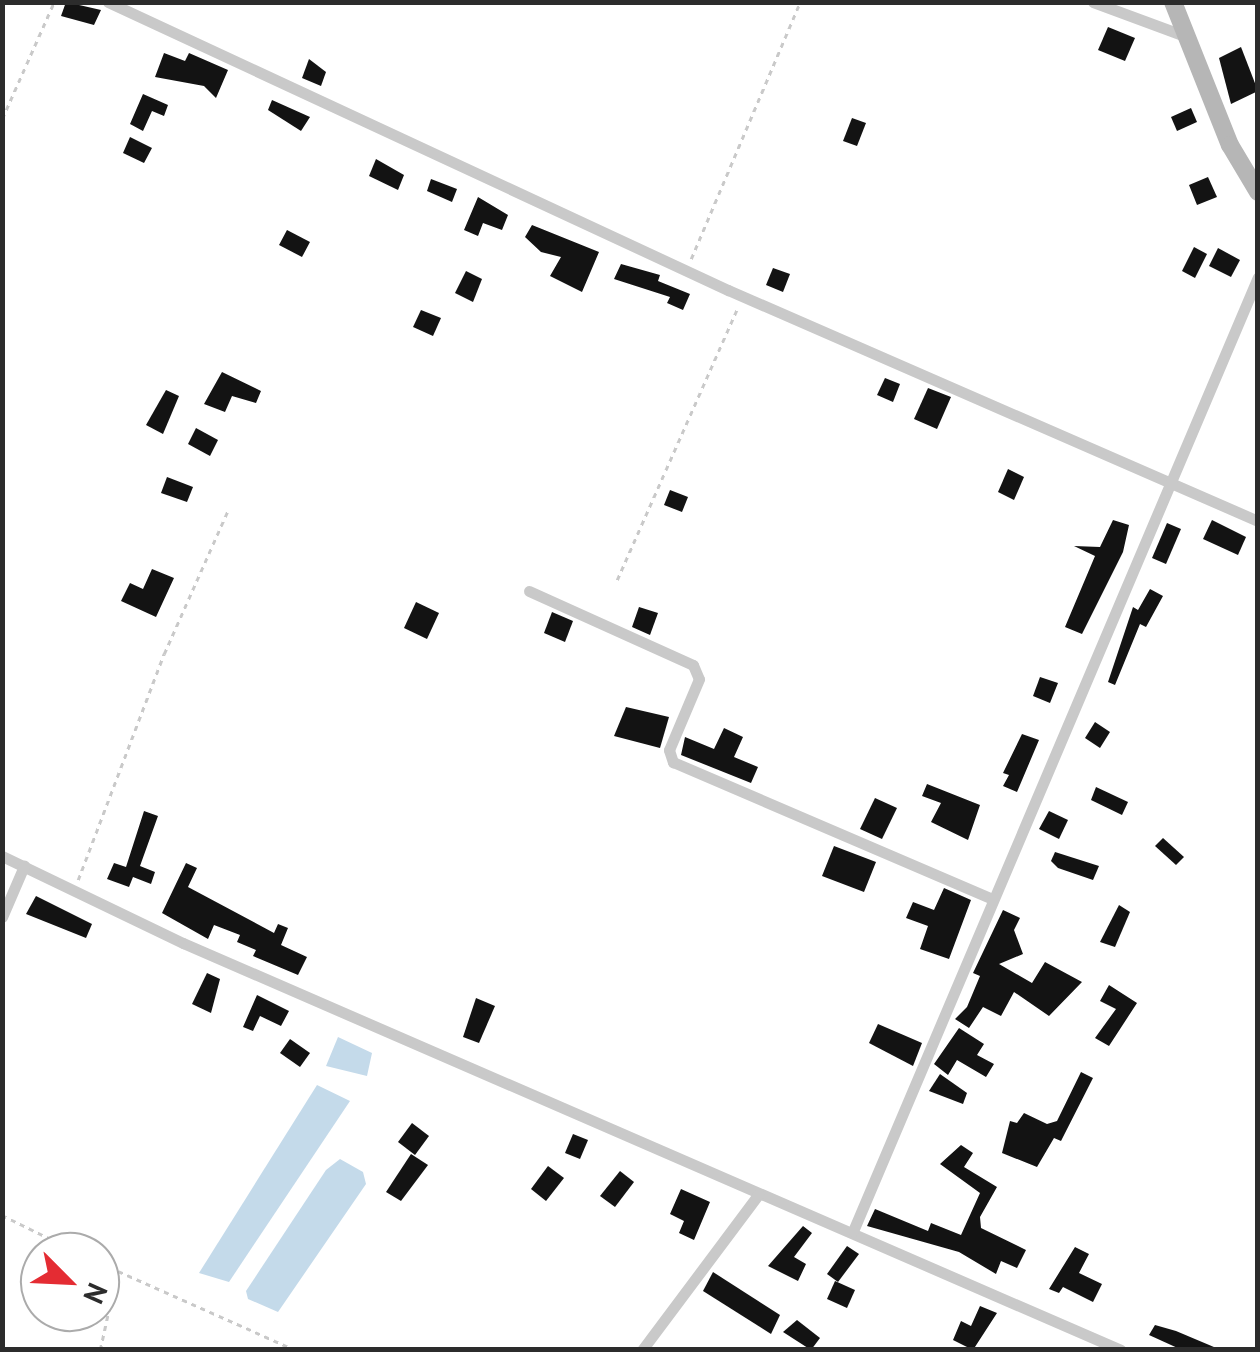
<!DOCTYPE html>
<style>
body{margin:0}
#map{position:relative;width:1260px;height:1352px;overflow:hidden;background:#fff;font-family:"PT Sans",sans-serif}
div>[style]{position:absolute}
.water>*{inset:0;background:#c4daea}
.building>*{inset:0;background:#131313}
.path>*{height:2.5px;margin-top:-1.25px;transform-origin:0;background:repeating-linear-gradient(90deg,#c9c9c9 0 5px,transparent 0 10px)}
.street>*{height:11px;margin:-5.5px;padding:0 5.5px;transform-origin:5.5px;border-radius:5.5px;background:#c9c9c9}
.secondary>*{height:18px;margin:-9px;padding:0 9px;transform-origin:9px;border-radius:9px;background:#b6b6b6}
span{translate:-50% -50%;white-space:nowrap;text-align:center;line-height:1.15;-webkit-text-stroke:10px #fff;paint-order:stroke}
.frame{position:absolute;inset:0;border:5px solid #2c2c2c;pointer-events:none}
.north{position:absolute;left:20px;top:1232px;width:100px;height:100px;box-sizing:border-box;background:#fff;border:2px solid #ababab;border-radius:50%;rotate:114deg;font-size:28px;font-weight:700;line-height:40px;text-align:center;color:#2c2c2c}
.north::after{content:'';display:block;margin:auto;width:35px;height:45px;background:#e42c33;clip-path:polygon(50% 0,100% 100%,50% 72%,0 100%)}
</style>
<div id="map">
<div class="water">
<i style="clip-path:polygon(338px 1037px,372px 1053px,367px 1076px,326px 1066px)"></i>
<i style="clip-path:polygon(317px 1085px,350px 1101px,229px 1282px,199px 1273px)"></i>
<i style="clip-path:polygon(340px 1159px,363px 1172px,366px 1184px,278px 1312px,248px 1299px,246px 1291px,326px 1170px)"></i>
</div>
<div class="building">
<i style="clip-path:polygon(66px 2px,101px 10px,94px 25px,61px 16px)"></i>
<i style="clip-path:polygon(1108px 27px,1135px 38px,1125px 61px,1098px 50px)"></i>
<i style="clip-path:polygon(1241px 47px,1258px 91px,1231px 104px,1219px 58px)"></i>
<i style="clip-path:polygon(164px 53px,185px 61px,189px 53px,228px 70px,216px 98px,204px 86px,155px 77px)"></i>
<i style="clip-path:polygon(309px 59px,326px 72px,321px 86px,302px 78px)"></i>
<i style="clip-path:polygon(143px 94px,168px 105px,164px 116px,152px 111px,143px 131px,130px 124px)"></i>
<i style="clip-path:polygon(272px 100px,310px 117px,301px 131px,268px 110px)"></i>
<i style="clip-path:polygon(1191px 108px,1197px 122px,1177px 131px,1171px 117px)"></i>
<i style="clip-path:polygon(852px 118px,866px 123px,857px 146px,843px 141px)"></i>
<i style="clip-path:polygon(130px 137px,152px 148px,144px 163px,123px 153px)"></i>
<i style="clip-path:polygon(376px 159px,404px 175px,398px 190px,369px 176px)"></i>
<i style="clip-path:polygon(1208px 177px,1217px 197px,1197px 205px,1189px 185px)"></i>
<i style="clip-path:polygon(431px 179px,457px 189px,452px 202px,427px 191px)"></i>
<i style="clip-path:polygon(478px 197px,508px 215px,502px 230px,483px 223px,478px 236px,464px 230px)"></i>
<i style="clip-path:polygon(532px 225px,599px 252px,582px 292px,550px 276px,561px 257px,541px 252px,525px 237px)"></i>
<i style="clip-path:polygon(287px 230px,310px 242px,302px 257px,279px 245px)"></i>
<i style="clip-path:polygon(1194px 247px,1207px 254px,1195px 278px,1182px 271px)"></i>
<i style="clip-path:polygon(1218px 248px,1240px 260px,1231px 277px,1209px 266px)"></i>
<i style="clip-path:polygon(621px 264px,660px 275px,658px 281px,690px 294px,683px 310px,667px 303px,670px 297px,614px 279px)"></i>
<i style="clip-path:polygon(773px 268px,790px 274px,783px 292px,766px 285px)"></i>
<i style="clip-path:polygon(466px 271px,482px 279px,473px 302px,455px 293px)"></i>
<i style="clip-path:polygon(421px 310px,441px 318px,433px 336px,413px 327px)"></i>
<i style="clip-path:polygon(222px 372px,261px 391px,256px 403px,232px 396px,225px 412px,204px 404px)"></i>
<i style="clip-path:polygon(885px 378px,900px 384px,893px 402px,877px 395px)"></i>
<i style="clip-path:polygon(928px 388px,951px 397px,937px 429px,914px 419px)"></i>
<i style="clip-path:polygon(166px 390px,179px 396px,163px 434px,146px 425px)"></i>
<i style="clip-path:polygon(196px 428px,218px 440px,210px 456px,188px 444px)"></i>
<i style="clip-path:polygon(1008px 469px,1024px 477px,1014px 500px,998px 492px)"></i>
<i style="clip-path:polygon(167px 477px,193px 487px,187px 502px,161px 493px)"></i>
<i style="clip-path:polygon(670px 490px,688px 497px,682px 512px,664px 505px)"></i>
<i style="clip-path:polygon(1113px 520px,1129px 525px,1123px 552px,1082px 634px,1065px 627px,1095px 556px,1074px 546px,1100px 547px)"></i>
<i style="clip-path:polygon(1212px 520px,1246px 537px,1238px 555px,1203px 539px)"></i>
<i style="clip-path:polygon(1167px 523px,1181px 529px,1166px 564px,1152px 558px)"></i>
<i style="clip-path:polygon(152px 569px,174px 578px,156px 617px,121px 601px,130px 583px,143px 589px)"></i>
<i style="clip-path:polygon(1150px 589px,1163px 596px,1146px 627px,1140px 624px,1115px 685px,1108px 682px,1133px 607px,1138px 610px)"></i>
<i style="clip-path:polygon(416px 602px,439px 613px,427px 639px,404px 628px)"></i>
<i style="clip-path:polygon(639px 607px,658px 613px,650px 635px,632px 627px)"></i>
<i style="clip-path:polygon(552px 612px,573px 621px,565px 642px,544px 633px)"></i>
<i style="clip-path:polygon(1040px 677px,1058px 683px,1050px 703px,1033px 696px)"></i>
<i style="clip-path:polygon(626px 707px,669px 717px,660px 748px,614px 736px)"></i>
<i style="clip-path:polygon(1095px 722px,1110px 732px,1100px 748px,1085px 738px)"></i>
<i style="clip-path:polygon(724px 728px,743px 737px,734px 757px,758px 767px,751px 783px,681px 755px,685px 737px,714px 749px)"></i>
<i style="clip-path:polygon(1022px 734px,1039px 740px,1017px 792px,1003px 786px,1009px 775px,1003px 773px)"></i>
<i style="clip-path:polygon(927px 784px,980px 805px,968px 840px,931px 822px,941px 803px,922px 796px)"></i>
<i style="clip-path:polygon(1096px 787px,1128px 802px,1122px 815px,1091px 800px)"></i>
<i style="clip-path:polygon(875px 798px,897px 808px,882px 839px,860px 829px)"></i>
<i style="clip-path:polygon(144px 811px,158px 816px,140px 866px,155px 872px,151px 884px,133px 877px,129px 887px,107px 879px,114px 863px,126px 867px)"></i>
<i style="clip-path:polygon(1049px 811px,1068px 820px,1059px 839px,1039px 829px)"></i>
<i style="clip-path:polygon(1163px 838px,1184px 857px,1176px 865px,1155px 846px)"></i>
<i style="clip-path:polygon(834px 846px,876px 862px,864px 892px,822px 876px)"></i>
<i style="clip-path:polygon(1055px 852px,1099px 866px,1093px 880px,1058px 868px,1051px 861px)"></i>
<i style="clip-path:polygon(186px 863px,197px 868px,188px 887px,274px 933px,278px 924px,288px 928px,281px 945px,307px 957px,298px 975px,253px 956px,256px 950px,237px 942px,240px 935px,214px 925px,208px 939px,162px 913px)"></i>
<i style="clip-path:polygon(944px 888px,971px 900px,949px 959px,920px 949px,928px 926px,906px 918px,913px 902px,934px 910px)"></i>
<i style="clip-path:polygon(36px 896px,92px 924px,86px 938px,26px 914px)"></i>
<i style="clip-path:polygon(1119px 905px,1130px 912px,1115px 947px,1100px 942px)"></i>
<i style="clip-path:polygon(1003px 910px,1020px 918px,1014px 930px,1023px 954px,999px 964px,1032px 983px,1045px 962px,1082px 982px,1049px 1016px,1014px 992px,1001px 1016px,983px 1007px,969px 1028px,955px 1019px,967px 1007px,980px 976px,973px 973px)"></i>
<i style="clip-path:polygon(207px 973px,220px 979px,211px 1013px,192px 1004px)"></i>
<i style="clip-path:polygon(1109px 985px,1137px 1003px,1109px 1046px,1095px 1038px,1116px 1009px,1100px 1001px)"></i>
<i style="clip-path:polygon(257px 995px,289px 1011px,281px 1026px,260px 1016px,253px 1031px,243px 1027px)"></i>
<i style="clip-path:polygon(476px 998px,495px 1006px,479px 1043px,463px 1037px)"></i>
<i style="clip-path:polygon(878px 1024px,922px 1043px,913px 1066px,869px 1043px)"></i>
<i style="clip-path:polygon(959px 1028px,984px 1044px,977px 1055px,994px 1064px,986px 1077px,957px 1060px,948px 1075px,934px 1064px)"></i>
<i style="clip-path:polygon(290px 1039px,310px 1053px,300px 1067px,280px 1053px)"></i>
<i style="clip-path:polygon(1081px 1072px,1093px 1078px,1061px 1141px,1054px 1138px,1037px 1167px,1002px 1153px,1010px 1121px,1017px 1123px,1024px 1113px,1047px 1124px,1057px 1121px)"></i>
<i style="clip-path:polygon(940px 1074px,967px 1093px,963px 1104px,929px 1091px)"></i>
<i style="clip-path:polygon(412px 1123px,429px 1136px,415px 1155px,398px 1142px)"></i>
<i style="clip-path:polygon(573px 1134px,588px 1140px,580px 1159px,565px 1153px)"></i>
<i style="clip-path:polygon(961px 1145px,973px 1153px,964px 1167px,997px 1187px,980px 1217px,981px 1228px,1026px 1250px,1017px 1268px,1001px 1261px,996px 1274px,959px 1252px,867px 1226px,875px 1209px,928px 1231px,931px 1223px,961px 1235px,980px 1193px,940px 1164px)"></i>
<i style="clip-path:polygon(411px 1154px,428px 1165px,401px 1201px,386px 1192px)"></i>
<i style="clip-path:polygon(548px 1166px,564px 1178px,546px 1201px,531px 1189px)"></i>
<i style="clip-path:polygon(620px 1171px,634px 1182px,615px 1207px,600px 1196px)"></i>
<i style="clip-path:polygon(681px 1189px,710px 1202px,694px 1240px,679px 1233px,684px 1221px,670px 1214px)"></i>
<i style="clip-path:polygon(803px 1226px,812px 1233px,794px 1257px,806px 1264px,798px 1281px,768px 1266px)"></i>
<i style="clip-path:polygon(847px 1246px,859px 1254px,838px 1282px,827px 1274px)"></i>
<i style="clip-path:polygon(1075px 1247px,1089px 1254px,1079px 1273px,1102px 1284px,1093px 1302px,1063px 1287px,1059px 1293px,1049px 1289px)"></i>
<i style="clip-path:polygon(713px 1272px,780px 1315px,771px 1334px,703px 1291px)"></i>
<i style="clip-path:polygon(835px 1281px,855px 1290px,847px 1308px,827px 1299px)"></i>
<i style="clip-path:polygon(980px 1306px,997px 1313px,973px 1350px,953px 1340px,961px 1321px,971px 1326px)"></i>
<i style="clip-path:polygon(797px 1320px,820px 1338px,811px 1350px,783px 1332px)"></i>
<i style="clip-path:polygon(1155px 1325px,1176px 1331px,1221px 1350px,1182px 1350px,1149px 1335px)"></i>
</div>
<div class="path">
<i style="left:2px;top:119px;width:128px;rotate:-66deg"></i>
<i style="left:691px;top:259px;width:279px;rotate:-67deg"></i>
<i style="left:617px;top:580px;width:299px;rotate:-66.1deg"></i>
<i style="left:78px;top:880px;width:242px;rotate:-69.2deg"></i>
<i style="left:164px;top:654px;width:158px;rotate:-66deg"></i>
<i style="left:2px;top:1215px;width:84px;rotate:26.3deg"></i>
<i style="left:100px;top:1263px;width:214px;rotate:24deg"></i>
<i style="left:100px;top:1350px;width:79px;rotate:-77.6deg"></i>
</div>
<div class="street">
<i style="left:108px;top:2px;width:684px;rotate:24.92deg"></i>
<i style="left:728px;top:290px;width:578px;rotate:23.55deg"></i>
<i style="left:1093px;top:2px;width:98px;rotate:20.3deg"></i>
<i style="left:529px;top:591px;width:180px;rotate:24.3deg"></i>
<i style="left:693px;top:665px;width:15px;rotate:67deg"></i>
<i style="left:699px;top:679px;width:77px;rotate:112.9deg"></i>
<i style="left:669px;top:750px;width:13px;rotate:72deg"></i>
<i style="left:673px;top:762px;width:347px;rotate:23.2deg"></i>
<i style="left:2px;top:856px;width:201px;rotate:25.7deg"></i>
<i style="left:183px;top:943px;width:1022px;rotate:23.46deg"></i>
<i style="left:2px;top:917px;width:56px;rotate:-66.7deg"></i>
<i style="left:853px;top:1231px;width:1036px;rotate:-67deg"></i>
<i style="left:642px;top:1350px;width:194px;rotate:-53.2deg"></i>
</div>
<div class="secondary">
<i style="left:1173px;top:2px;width:154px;rotate:68.3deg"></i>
<i style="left:1230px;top:145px;width:55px;rotate:59.2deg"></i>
</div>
<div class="frame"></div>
<div class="north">N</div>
</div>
